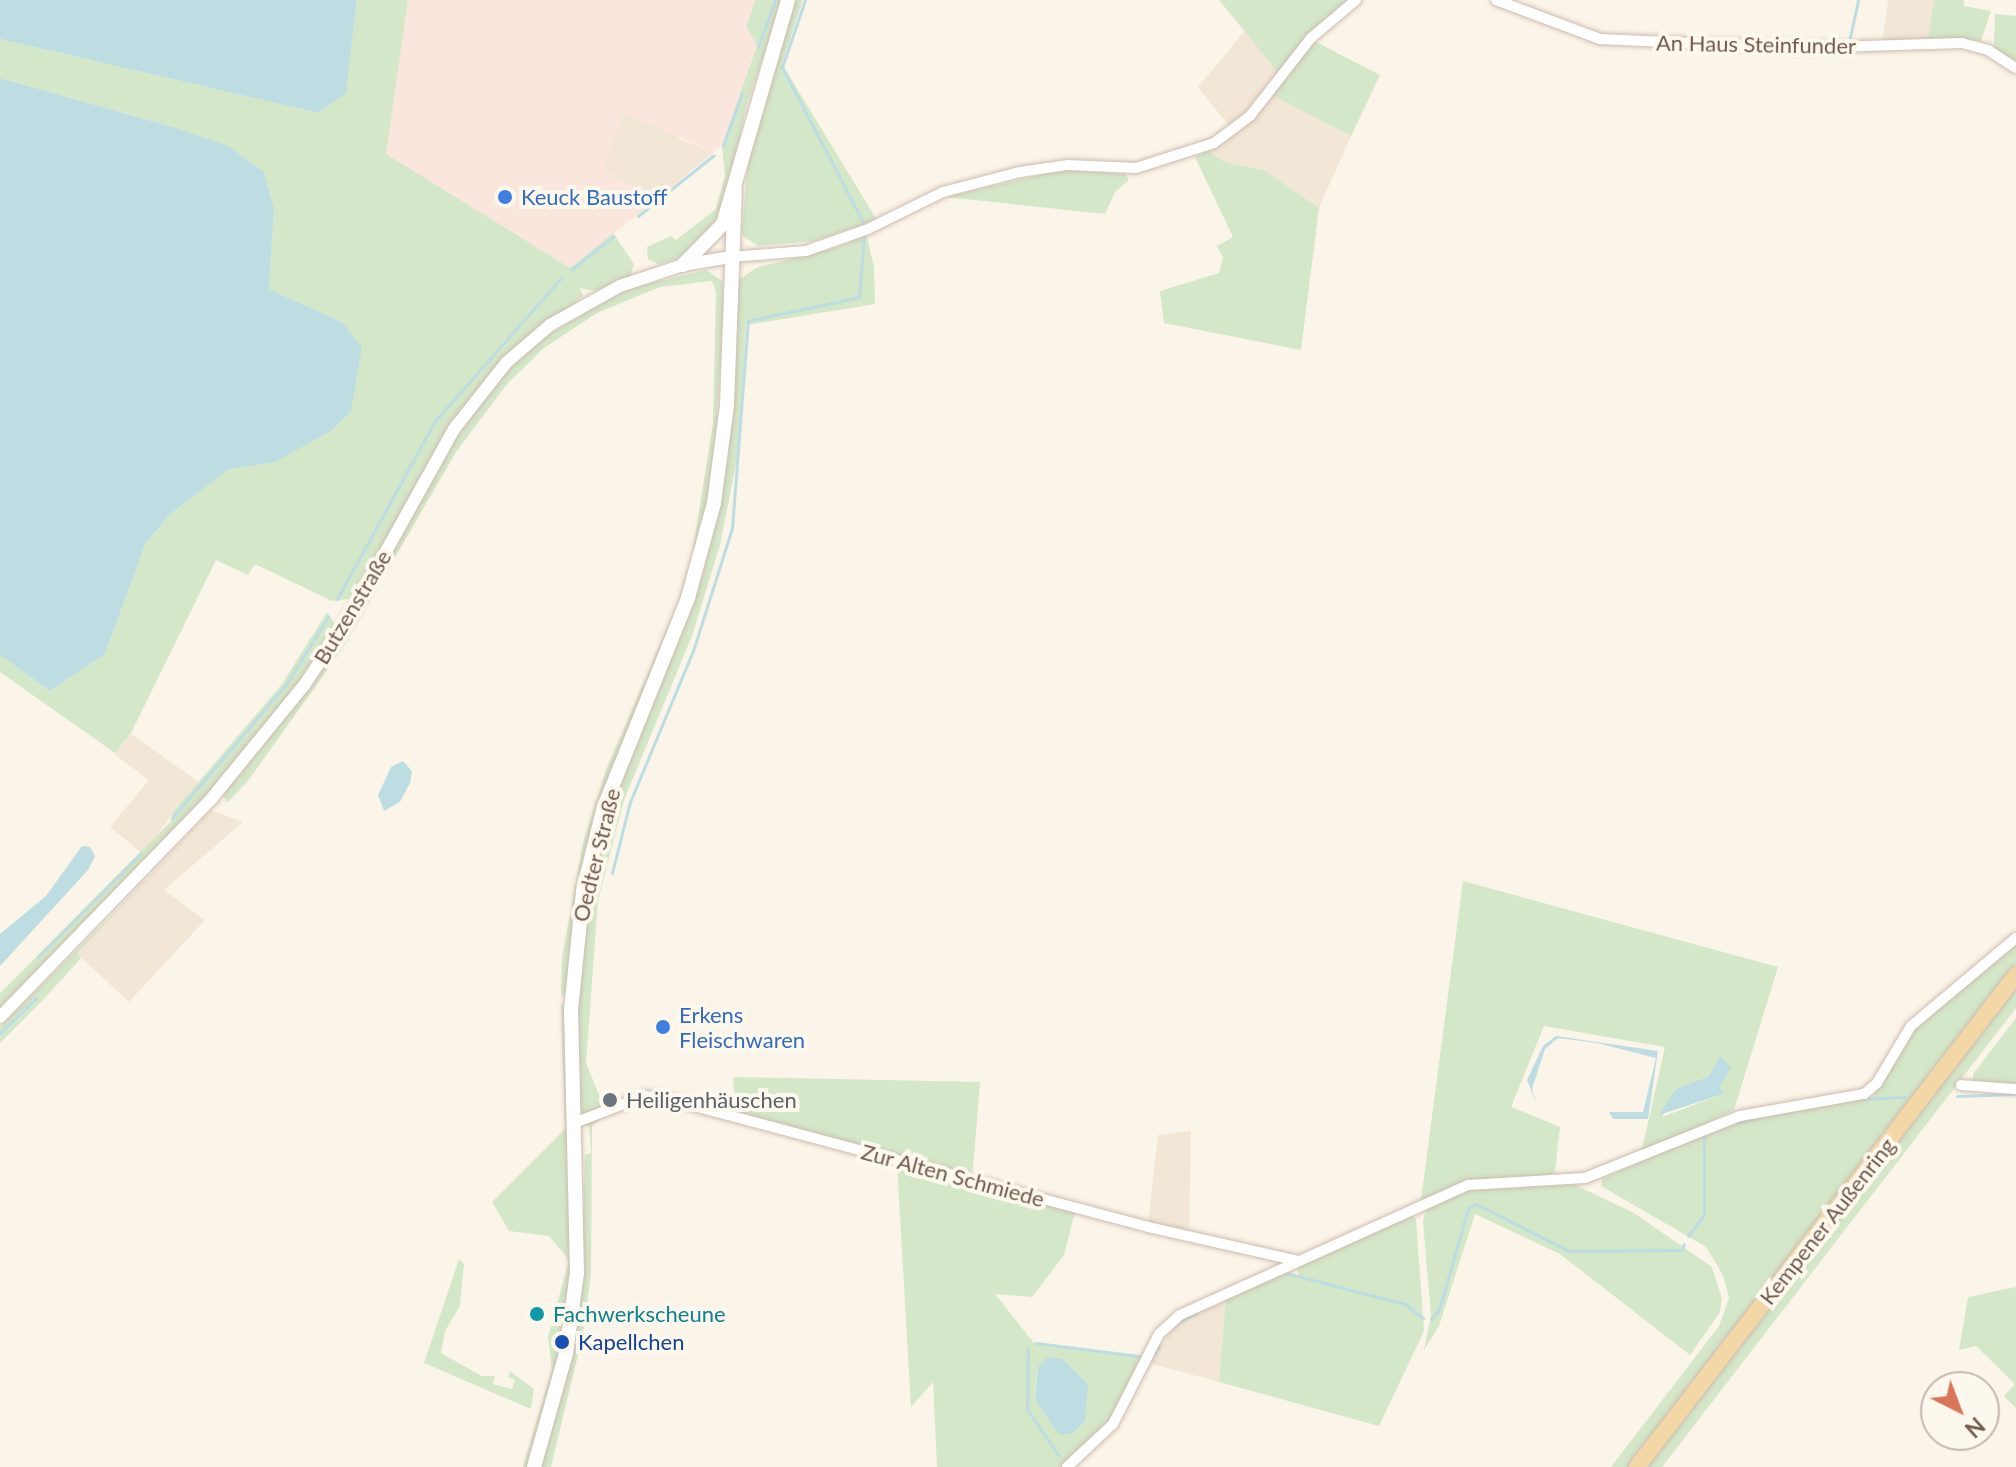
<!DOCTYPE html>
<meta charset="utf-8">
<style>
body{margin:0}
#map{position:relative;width:2016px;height:1467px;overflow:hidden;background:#fbf4e8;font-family:Lato,sans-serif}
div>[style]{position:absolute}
.residential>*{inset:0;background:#f2e6d7}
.commercial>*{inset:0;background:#fae6dd}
.green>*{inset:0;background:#d4e7c8}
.water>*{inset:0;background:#bedde3}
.stream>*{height:3px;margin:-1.5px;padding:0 1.5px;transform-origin:1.5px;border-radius:1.5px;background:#bedde3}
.roads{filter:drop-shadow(0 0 2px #ccbcaf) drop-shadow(0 0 2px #ccbcaf)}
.minor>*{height:10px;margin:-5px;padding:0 5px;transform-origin:5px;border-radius:5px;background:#fff}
.tertiary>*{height:12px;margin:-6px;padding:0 6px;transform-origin:6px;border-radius:6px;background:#fff}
.secondary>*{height:14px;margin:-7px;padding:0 7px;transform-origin:7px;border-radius:7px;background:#fff}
.primary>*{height:16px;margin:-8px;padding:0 8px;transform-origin:8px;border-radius:8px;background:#f3d7a7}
.dots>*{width:22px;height:22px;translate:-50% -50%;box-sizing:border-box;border:4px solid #fdf8ee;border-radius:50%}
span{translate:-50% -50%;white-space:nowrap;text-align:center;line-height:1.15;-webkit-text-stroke:8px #fdf8ee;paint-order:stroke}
.street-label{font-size:22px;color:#725b4e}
.shop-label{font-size:22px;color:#366cbe}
.left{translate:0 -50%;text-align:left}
.worship-label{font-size:22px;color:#5b616d}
.culture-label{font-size:22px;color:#0d838f}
.transit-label{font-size:22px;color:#164399}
.north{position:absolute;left:1920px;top:1371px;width:80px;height:80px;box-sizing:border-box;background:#fdf8ee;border:2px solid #c5b9ae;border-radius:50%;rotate:138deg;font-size:22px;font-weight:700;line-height:32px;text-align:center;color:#725b4e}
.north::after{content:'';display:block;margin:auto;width:28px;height:36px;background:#d97659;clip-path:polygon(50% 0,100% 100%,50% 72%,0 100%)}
</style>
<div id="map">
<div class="residential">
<i style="clip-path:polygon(1888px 0,1934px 0,1928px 39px,1882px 42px)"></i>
<i style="clip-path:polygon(1245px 31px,1279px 74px,1249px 113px,1230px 127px,1198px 87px)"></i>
<i style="clip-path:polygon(1272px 95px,1351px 136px,1319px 208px,1264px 170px,1227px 163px,1207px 151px,1251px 121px)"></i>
<i style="clip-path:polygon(623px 113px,678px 132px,679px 139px,714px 152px,655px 201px,603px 169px)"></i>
<i style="clip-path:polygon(131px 734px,199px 782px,142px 853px,110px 827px,149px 780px,114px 754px)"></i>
<i style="clip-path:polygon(211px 810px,243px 822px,164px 890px,205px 920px,129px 1002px,76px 953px)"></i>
<i style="clip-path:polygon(1191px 1131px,1189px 1232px,1148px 1223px,1158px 1135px)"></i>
<i style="clip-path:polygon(1226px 1297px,1219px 1382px,1149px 1363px,1175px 1325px)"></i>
</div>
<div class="commercial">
<i style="clip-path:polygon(408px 0,755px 0,746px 27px,757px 44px,722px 145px,714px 152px,623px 113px,603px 169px,655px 201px,570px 268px,385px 154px)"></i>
</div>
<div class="green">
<i style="clip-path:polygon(357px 0,408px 0,386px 154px,570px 268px,613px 233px,634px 264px,631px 275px,595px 291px,580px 288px,583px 295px,577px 301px,504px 357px,439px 444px,353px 598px,332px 601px,255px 564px,248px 575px,216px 560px,131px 733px,115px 753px,0 672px,0 655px,50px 691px,105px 654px,145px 545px,168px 516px,228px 470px,275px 462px,342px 322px,269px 289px,274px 209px,173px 127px,0 78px,0 39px,318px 113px,346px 92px)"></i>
<i style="clip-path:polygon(755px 0,782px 0,747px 104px,722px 215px,685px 257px,658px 264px,648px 259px,647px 247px,671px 236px,676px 240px,716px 209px,725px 176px,722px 145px,757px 45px,746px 27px)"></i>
<i style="clip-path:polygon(793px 0,803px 0,782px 64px,877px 220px,813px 241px,758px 246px,742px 235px,748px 159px)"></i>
<i style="clip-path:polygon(1219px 0,1350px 0,1279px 74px)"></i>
<i style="clip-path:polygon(1934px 0,1964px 0,1964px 6px,1991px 11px,1981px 41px,1928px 39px)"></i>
<i style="clip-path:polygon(1995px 14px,2016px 16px,2016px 63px,1994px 49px)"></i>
<i style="clip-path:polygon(1314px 41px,1380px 75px,1351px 136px,1272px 95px)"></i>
<i style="clip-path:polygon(1207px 151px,1227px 163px,1264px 170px,1319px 208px,1301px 350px,1164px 323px,1160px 291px,1219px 273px,1223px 258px,1217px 246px,1233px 237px,1195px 157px)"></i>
<i style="clip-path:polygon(1061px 170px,1125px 174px,1129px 180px,1115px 192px,1105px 214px,947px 197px)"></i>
<i style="clip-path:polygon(866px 234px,874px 267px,875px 304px,746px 325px,740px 444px,720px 545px,692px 636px,624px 800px,598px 900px,586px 1063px,604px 1107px,588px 1115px,577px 1109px,575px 1016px,584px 914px,608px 813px,709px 549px,738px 280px,758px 267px,839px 247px)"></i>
<i style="clip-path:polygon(706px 270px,722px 281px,724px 297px,714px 467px,701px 537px,575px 908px,566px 999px,561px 994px,562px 957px,583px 843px,606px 770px,678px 603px,692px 555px,713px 424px,716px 292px,712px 281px,660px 287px,597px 313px,544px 348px,507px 384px,456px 452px,342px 649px,248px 781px,227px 803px,223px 794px,350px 631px,446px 451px,505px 372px,540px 340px,623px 290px)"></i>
<i style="clip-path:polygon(327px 612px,337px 627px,298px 689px,213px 791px,0 1011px,0 993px,171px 821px,173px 812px,282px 684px)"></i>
<i style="clip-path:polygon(148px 879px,77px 953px,81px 958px,43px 1000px,0 1043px,0 1027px)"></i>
<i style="clip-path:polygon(evenodd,1463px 881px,1778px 967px,1734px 1110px,1641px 1154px,1665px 1047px,1544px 1026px,1511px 1107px,1560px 1127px,1555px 1171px,1550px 1177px,1466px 1183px,1421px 1200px,1463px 881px,1709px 1076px,1723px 1094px,1662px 1117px,1676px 1089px,1709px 1076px)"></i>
<i style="clip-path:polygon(2016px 941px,2016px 965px,1917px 1096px,1630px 1467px,1611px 1467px,1719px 1326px,1729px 1298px,1723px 1275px,1706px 1247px,1601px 1186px,1602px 1179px,1714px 1127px,1823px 1103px,1873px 1097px,1914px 1028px)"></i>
<i style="clip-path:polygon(2016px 982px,2016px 1008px,1949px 1095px,1662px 1467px,1644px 1467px)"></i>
<i style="clip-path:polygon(561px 1003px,565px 1008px,572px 1191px,570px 1295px,559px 1338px,558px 1372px,529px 1467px,523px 1467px,552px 1369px,548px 1337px,569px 1260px,549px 1236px,509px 1231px,492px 1202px,565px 1129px)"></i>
<i style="clip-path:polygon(2016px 1018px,2016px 1086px,1973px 1082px,1973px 1074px)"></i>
<i style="clip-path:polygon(733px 1077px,980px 1082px,973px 1169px,967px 1175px,736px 1111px)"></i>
<i style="clip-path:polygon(605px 1115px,592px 1126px,591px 1274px,583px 1334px,551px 1467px,540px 1467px,565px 1384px,582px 1263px,585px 1155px,591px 1153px,589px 1126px,583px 1126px)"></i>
<i style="clip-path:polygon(evenodd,897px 1164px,1075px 1212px,1064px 1255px,1032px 1297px,995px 1294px,1033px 1342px,1143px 1357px,1108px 1424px,1062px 1467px,937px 1467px,933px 1382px,911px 1407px,897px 1164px,1063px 1359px,1088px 1384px,1083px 1407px,1055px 1429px,1035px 1393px,1038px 1367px,1063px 1359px)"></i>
<i style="clip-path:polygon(1569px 1182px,1634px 1213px,1712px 1267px,1722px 1299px,1720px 1312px,1690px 1355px,1560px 1254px,1475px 1214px,1439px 1326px,1424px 1350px,1431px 1316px,1423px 1221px,1426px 1210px,1468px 1189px)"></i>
<i style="clip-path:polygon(1409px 1213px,1416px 1219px,1424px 1331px,1379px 1426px,1219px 1382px,1226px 1297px,1282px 1272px,1299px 1275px,1296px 1263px)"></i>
<i style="clip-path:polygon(459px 1259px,464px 1264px,460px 1306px,445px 1331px,441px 1353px,482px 1376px,495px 1376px,493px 1384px,512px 1389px,515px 1380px,508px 1377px,510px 1371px,534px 1389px,531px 1409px,424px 1363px)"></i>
<i style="clip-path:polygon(2016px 1287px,2016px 1408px,2004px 1396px,2015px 1384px,1976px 1346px,1959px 1350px,1968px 1297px)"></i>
</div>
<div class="water">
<i style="clip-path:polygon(0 0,357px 0,346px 93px,318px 113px,0 39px)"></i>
<i style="clip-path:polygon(0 78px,173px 127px,228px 146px,264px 172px,274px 209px,269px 289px,342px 322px,362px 347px,351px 411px,331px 431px,275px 462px,228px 470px,168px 516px,145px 545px,105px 654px,50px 691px,0 655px)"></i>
<i style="clip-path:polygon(403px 761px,412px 771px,410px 783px,400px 802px,384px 811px,378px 795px,391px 767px)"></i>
<i style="clip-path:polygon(82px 846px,90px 847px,95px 856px,88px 870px,0 966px,0 934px,46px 896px)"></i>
<i style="clip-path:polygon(1556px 1036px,1658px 1051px,1648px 1119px,1613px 1119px,1609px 1112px,1643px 1112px,1656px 1058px,1597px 1043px,1558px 1038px,1545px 1049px,1532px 1089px,1537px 1105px,1527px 1080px,1543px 1046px)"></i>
<i style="clip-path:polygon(1720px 1056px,1731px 1068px,1720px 1086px,1723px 1094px,1659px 1115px,1676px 1089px,1709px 1076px)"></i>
<i style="clip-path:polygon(1048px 1357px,1063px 1359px,1088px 1384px,1085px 1421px,1073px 1433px,1061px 1435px,1055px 1429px,1035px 1399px,1038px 1367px)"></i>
</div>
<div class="stream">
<i style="left:805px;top:0;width:71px;rotate:108.9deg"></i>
<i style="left:782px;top:67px;width:177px;rotate:62.4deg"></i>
<i style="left:1849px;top:42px;width:43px;rotate:-77.9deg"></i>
<i style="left:758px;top:47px;width:50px;rotate:-70.1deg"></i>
<i style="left:723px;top:146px;width:56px;rotate:-70.3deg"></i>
<i style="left:638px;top:216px;width:97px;rotate:-38.8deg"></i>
<i style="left:572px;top:269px;width:53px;rotate:-38.2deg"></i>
<i style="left:337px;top:599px;width:203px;rotate:-61.2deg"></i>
<i style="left:435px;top:421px;width:191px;rotate:-48.6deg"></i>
<i style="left:172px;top:818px;width:177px;rotate:-49.6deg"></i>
<i style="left:287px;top:683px;width:78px;rotate:-58.2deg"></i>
<i style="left:612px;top:873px;width:73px;rotate:-75.8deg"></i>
<i style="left:630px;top:802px;width:164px;rotate:-67.4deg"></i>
<i style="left:693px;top:651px;width:129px;rotate:-72.4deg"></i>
<i style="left:732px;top:528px;width:208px;rotate:-85.6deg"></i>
<i style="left:748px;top:321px;width:114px;rotate:-12.2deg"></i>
<i style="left:859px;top:297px;width:62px;rotate:-85.4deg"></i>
<i style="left:38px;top:957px;width:145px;rotate:-45.3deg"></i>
<i style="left:0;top:1033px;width:50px;rotate:-44.2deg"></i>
<i style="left:1957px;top:1096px;width:59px;rotate:-1.9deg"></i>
<i style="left:1862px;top:1099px;width:43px;rotate:-2.7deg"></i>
<i style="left:1737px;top:1123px;width:25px;rotate:-14deg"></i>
<i style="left:1688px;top:1236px;width:26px;rotate:-53deg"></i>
<i style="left:1704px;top:1215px;width:81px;rotate:-90deg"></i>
<i style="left:1282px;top:1272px;width:127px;rotate:14.6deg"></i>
<i style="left:1405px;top:1304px;width:23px;rotate:38deg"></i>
<i style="left:1431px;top:1319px;width:12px;rotate:-48deg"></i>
<i style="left:1439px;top:1310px;width:106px;rotate:-74.1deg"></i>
<i style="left:1468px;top:1208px;width:9px;rotate:-27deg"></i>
<i style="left:1476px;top:1204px;width:104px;rotate:26.8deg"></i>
<i style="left:1569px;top:1251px;width:113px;rotate:-0.5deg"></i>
<i style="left:1682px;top:1250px;width:6px;rotate:-72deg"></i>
<i style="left:1178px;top:1323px;width:21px;rotate:-29deg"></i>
<i style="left:1036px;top:1343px;width:104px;rotate:7.2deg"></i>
<i style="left:1028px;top:1348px;width:61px;rotate:90.9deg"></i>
<i style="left:1027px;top:1409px;width:57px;rotate:55.8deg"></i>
<i style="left:1154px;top:1354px;width:9px;rotate:-54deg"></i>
</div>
<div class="roads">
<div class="minor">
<i style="left:1496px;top:0;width:111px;rotate:20.6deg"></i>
<i style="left:1600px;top:39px;width:199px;rotate:2.6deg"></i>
<i style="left:1799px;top:48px;width:163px;rotate:-1.8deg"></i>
<i style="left:1962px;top:43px;width:27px;rotate:15deg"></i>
<i style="left:1988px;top:50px;width:33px;rotate:33deg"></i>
<i style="left:731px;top:257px;width:75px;rotate:-4.6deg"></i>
<i style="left:806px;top:251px;width:66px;rotate:-19.5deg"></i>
<i style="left:868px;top:229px;width:84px;rotate:-26.3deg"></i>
<i style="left:943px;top:192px;width:80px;rotate:-14.6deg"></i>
<i style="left:1020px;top:172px;width:49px;rotate:-8.3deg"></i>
<i style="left:1068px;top:165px;width:68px;rotate:2.5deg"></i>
<i style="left:1136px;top:168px;width:82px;rotate:-17.8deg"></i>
<i style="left:1214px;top:143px;width:45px;rotate:-36.9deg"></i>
<i style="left:1250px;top:116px;width:99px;rotate:-52deg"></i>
<i style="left:1311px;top:38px;width:59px;rotate:-40.2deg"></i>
<i style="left:1961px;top:1085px;width:55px;rotate:4.2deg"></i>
<i style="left:574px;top:1123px;width:75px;rotate:-21.1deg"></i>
<i style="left:644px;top:1096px;width:20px;rotate:6deg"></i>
<i style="left:664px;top:1098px;width:501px;rotate:14.92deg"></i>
<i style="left:1148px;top:1227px;width:150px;rotate:12.7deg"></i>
<i style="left:1067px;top:1467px;width:63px;rotate:-43.1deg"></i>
<i style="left:1113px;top:1424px;width:101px;rotate:-62.9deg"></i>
<i style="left:1159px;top:1334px;width:28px;rotate:-42deg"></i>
<i style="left:1180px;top:1315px;width:316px;rotate:-24.3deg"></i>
<i style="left:1468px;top:1185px;width:117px;rotate:-3.4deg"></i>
<i style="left:1585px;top:1178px;width:167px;rotate:-21.8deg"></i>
<i style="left:1740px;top:1116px;width:126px;rotate:-10.1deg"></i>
<i style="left:1864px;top:1094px;width:17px;rotate:-40deg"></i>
<i style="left:1877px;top:1083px;width:66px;rotate:-59.2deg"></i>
<i style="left:1911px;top:1026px;width:137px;rotate:-40deg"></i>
</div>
<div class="tertiary">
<i style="left:0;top:1017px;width:305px;rotate:-45.9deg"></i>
<i style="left:212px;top:798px;width:147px;rotate:-50.8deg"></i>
<i style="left:305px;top:684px;width:82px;rotate:-56.5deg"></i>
<i style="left:350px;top:616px;width:214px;rotate:-60.9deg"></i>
<i style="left:454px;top:429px;width:85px;rotate:-51.7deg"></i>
<i style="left:507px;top:362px;width:57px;rotate:-40.7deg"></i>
<i style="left:550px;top:325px;width:80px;rotate:-29.1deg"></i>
<i style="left:620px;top:286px;width:66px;rotate:-18.4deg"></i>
<i style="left:683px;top:265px;width:49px;rotate:-9.5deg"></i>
</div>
<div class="secondary">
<i style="left:683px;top:265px;width:57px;rotate:-45.7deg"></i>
<i style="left:723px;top:224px;width:233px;rotate:-73.8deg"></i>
<i style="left:534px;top:1467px;width:118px;rotate:-74.3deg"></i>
<i style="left:566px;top:1353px;width:81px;rotate:-82.2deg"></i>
<i style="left:577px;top:1273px;width:263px;rotate:-91.3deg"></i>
<i style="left:571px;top:1010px;width:120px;rotate:-84.2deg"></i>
<i style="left:583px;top:891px;width:87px;rotate:-76deg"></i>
<i style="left:604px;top:807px;width:225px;rotate:-68.1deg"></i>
<i style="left:688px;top:598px;width:98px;rotate:-74.7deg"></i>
<i style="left:714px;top:503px;width:99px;rotate:-82.4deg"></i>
<i style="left:727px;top:405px;width:215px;rotate:-87.9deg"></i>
</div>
<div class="primary">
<i style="left:1637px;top:1467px;width:621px;rotate:-52.39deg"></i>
</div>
</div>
<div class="dots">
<i style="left:505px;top:197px;background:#3f7fe0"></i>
<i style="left:663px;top:1027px;background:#3f7fe0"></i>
<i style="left:610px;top:1100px;background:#6b7280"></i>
<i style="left:537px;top:1314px;background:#0f9aa8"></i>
<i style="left:562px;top:1342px;background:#1a4fb4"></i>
</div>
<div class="street-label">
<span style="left:1756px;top:44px;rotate:1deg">An Haus Steinfunder</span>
<span style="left:352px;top:607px;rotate:-59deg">Butzenstraße</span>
<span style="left:596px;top:855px;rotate:-76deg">Oedter Straße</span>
<span style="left:953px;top:1175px;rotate:15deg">Zur Alten Schmiede</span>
<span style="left:1827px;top:1221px;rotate:-52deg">Kempener Außenring</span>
</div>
<div class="shop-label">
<span class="left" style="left:521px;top:197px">Keuck Baustoff</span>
<span class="left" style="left:679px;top:1027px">Erkens<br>Fleischwaren</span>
</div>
<div class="worship-label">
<span class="left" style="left:626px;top:1100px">Heiligenhäuschen</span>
</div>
<div class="culture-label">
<span class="left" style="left:553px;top:1314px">Fachwerkscheune</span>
</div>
<div class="transit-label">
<span class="left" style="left:578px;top:1342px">Kapellchen</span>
</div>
<div class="north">N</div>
</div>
